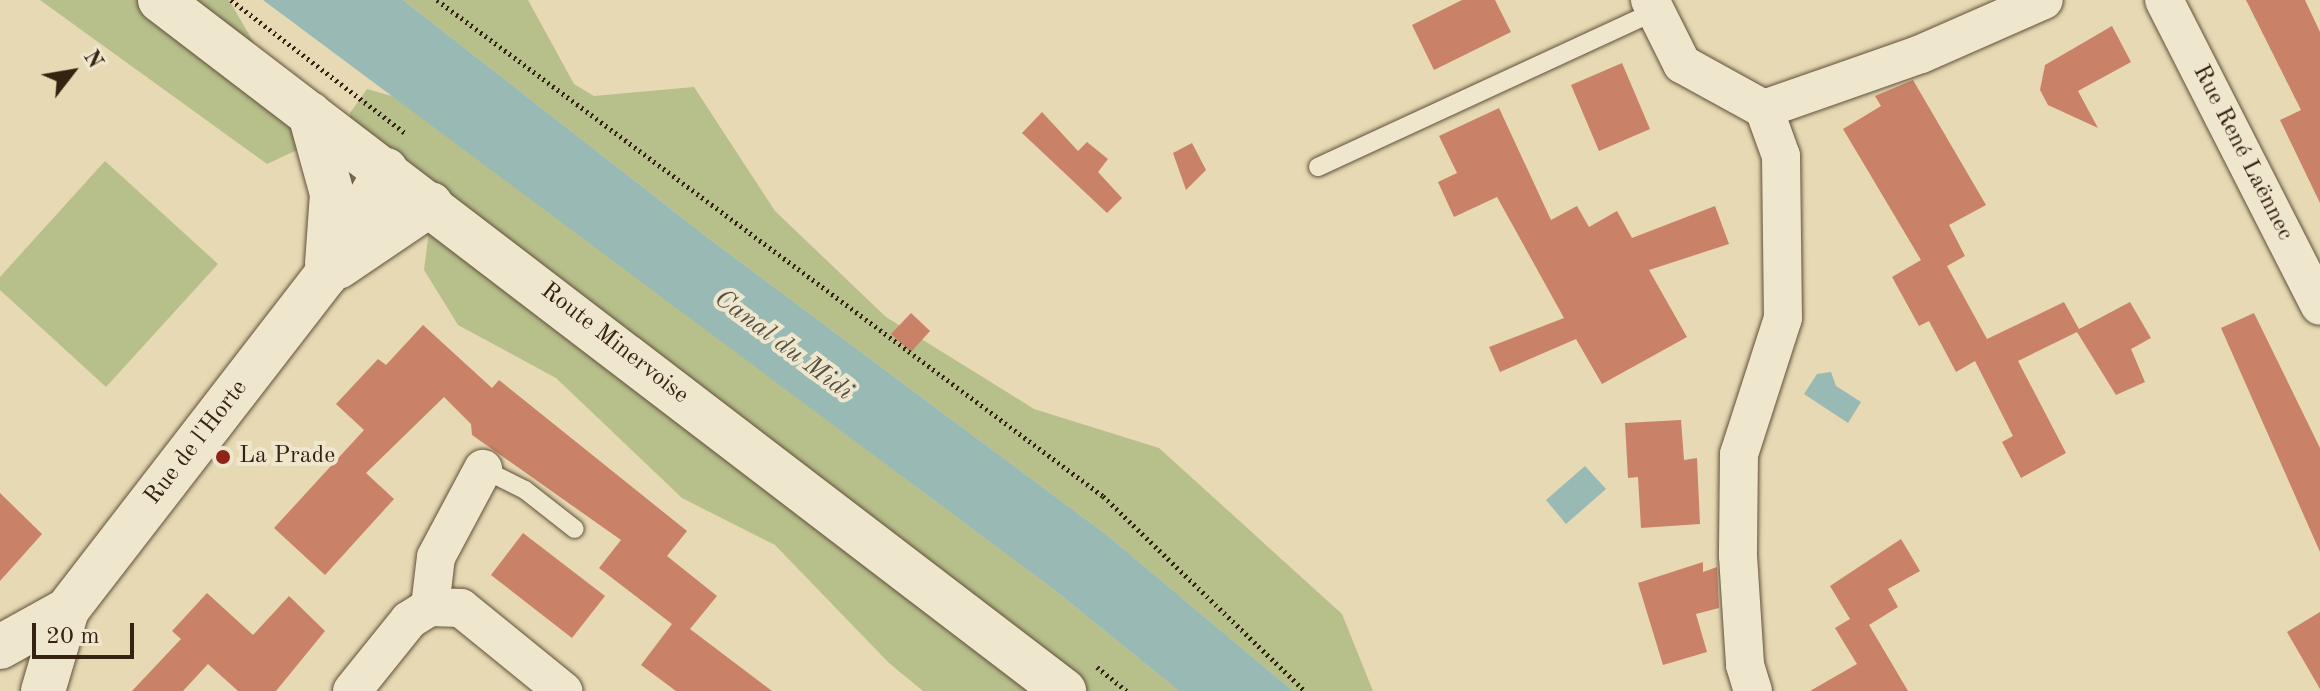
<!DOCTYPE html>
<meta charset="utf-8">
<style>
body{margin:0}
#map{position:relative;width:2320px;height:691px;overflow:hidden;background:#e6d9b3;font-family:"Old Standard TT",serif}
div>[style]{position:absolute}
.green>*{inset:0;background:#b7bf8b}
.water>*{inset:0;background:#99b9b5}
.building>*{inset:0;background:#c98267}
.path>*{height:5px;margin-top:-2.5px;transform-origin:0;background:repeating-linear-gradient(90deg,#362211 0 2px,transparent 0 6px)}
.roads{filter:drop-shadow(0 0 2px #62503a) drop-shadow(0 0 2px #62503a)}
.service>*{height:18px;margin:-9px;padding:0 9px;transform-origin:9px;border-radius:9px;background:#efe6ce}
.minor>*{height:38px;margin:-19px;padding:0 19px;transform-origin:19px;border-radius:19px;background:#efe6ce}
.tertiary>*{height:44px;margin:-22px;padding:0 22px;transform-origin:22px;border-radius:22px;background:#efe6ce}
.secondary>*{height:44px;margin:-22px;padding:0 22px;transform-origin:22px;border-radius:22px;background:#efe6ce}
.dots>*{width:22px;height:22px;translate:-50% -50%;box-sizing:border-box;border:4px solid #efe6ce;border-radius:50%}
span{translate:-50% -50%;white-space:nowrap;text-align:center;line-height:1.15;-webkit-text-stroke:8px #efe6ce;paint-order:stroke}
.street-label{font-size:24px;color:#362211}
.poi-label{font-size:24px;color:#362211}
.left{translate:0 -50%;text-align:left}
.water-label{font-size:26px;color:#544f42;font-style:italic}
.north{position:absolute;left:32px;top:32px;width:80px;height:80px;-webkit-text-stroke:6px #efe6ce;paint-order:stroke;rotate:59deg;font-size:22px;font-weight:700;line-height:32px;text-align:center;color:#362211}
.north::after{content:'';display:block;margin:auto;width:28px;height:36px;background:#362211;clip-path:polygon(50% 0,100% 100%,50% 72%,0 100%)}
.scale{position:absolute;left:32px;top:623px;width:102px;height:36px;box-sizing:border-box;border:4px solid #362211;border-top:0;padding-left:10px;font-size:24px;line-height:28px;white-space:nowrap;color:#362211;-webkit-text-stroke:6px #efe6ce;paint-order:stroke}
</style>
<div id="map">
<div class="green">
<i style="clip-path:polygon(40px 0,229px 0,312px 143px,267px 164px)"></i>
<i style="clip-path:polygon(403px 0,528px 0,574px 84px,594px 96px,694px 87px,775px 211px,886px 317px,1034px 409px,1159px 448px,1342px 614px,1373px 691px,1293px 691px,1108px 536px,708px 238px)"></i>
<i style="clip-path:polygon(367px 89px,395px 97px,443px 133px,1052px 588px,1179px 691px,923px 691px,889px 663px,775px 545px,682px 498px,556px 378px,458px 325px,424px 270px,429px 231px,356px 172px,350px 113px)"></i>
<i style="clip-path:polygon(105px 161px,218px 264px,106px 387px,0 290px,0 277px)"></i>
</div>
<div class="water">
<i style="clip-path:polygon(263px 0,403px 0,708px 238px,1108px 536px,1293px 691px,1179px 691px,1052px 588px)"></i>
<i style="clip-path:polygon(1831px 372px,1836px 386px,1861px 402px,1848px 423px,1804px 394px,1817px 374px)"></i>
<i style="clip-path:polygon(1585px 466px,1606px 489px,1566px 524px,1546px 500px)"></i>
</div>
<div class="building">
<i style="clip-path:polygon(1462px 0,1495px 0,1511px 32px,1434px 70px,1412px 25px)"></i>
<i style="clip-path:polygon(2246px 0,2305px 0,2320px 32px,2320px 203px,2280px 120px,2301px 110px)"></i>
<i style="clip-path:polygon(2112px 26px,2131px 62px,2078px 91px,2098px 128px,2048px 105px,2040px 90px,2045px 65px)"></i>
<i style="clip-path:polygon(1622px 63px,1650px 129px,1599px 151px,1571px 85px)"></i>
<i style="clip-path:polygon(1913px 80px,1986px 205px,1949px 225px,1965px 256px,1947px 266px,1987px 339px,2064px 302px,2079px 329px,2130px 302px,2151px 338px,2131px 349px,2145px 382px,2116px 395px,2077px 332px,2018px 361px,2066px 453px,2021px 478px,2002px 442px,2013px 436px,1975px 361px,1956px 372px,1929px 321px,1919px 326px,1892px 277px,1921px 260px,1843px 129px,1881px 106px,1875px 96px)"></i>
<i style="clip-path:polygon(1499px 108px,1551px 220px,1577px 206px,1589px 227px,1617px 211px,1632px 238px,1715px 206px,1729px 244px,1649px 270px,1687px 337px,1602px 384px,1576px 339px,1500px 372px,1489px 347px,1564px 318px,1497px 197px,1454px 217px,1438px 182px,1457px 173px,1439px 136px)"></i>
<i style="clip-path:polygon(1042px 112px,1078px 151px,1087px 142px,1108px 159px,1098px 172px,1122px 198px,1107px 213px,1022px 133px)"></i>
<i style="clip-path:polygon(1192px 143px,1206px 170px,1186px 190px,1173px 153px)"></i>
<i style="clip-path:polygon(911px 313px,930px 331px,911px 352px,891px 334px)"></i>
<i style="clip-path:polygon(2254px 313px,2320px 448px,2320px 552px,2221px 328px)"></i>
<i style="clip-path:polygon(423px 325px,492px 388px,499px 380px,687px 531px,667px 556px,717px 596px,690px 629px,772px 691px,676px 691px,641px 665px,672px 624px,599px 568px,621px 540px,472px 435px,471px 424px,444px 397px,366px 473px,394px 499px,325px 575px,274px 528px,364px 430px,336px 404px,378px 359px,386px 365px)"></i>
<i style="clip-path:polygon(1681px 420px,1684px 460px,1697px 458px,1700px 524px,1641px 528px,1638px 477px,1628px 478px,1625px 423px)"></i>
<i style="clip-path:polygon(0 493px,42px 534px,0 581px)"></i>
<i style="clip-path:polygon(523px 533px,605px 596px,572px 638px,491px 575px)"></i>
<i style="clip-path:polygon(1901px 539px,1920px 571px,1888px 589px,1898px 607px,1869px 625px,1908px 691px,1810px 691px,1857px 664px,1835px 628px,1850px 619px,1830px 586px)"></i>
<i style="clip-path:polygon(1703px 562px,1703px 572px,1717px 567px,1719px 608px,1696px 614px,1707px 652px,1663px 665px,1638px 583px)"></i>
<i style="clip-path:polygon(207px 593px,253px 635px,289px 596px,325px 631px,276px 691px,238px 691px,208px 664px,183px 691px,132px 691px,181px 639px,172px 631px)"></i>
<i style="clip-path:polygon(2320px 612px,2320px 689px,2287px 632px)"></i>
</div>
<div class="path">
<i style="left:231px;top:0;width:219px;rotate:37.4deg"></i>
<i style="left:437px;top:0;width:830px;rotate:36.68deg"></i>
<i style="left:1103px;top:496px;width:281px;rotate:44deg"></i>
<i style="left:1097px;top:667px;width:38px;rotate:39deg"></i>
</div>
<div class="roads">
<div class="service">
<i style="left:1318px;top:167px;width:369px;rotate:-24.8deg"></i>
<i style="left:483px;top:469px;width:47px;rotate:26.6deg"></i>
<i style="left:525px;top:490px;width:63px;rotate:38deg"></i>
</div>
<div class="minor">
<i style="left:1650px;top:0;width:72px;rotate:63.4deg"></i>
<i style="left:1682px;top:64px;width:94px;rotate:28.8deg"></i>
<i style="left:1764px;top:109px;width:50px;rotate:70.1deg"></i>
<i style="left:1781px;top:156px;width:162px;rotate:89.3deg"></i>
<i style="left:1783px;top:318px;width:143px;rotate:107.9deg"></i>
<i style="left:1739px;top:454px;width:102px;rotate:90.6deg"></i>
<i style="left:1738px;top:556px;width:109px;rotate:86.3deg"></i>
<i style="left:1745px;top:665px;width:27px;rotate:73deg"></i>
<i style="left:2164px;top:0;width:343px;rotate:63deg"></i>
<i style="left:1764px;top:109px;width:166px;rotate:-19.3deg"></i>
<i style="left:1921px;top:54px;width:134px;rotate:-23.7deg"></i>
<i style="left:430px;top:607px;width:50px;rotate:-83.2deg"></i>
<i style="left:436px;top:557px;width:100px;rotate:-61.9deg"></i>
<i style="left:352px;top:691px;width:91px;rotate:-51.2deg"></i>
<i style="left:409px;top:620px;width:25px;rotate:-32deg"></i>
<i style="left:430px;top:607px;width:31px;rotate:2deg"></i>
<i style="left:461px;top:608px;width:132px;rotate:39.1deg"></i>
</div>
<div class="tertiary">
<i style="left:310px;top:114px;width:83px;rotate:74.6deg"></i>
<i style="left:332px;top:194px;width:70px;rotate:94.1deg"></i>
<i style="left:338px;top:267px;width:112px;rotate:-34.1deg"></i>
<i style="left:0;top:647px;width:77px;rotate:-28.9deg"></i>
<i style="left:43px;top:691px;width:84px;rotate:-73.5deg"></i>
<i style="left:67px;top:610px;width:423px;rotate:-52.3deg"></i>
<i style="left:326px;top:275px;width:121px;rotate:-60.3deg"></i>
</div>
<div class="secondary">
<i style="left:160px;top:0;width:1138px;rotate:37.39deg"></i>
</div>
</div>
<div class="dots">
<i style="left:223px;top:457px;background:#8f2418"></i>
</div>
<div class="street-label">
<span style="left:2242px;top:153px;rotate:63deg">Rue René Laënnec</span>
<span style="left:614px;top:344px;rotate:38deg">Route Minervoise</span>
<span style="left:197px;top:443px;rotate:-52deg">Rue de l'Horte</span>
</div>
<div class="poi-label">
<span class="left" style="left:239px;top:457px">La Prade</span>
</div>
<div class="water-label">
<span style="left:783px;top:346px;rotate:37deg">Canal du Midi</span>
</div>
<div class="north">N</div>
<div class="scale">20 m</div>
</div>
